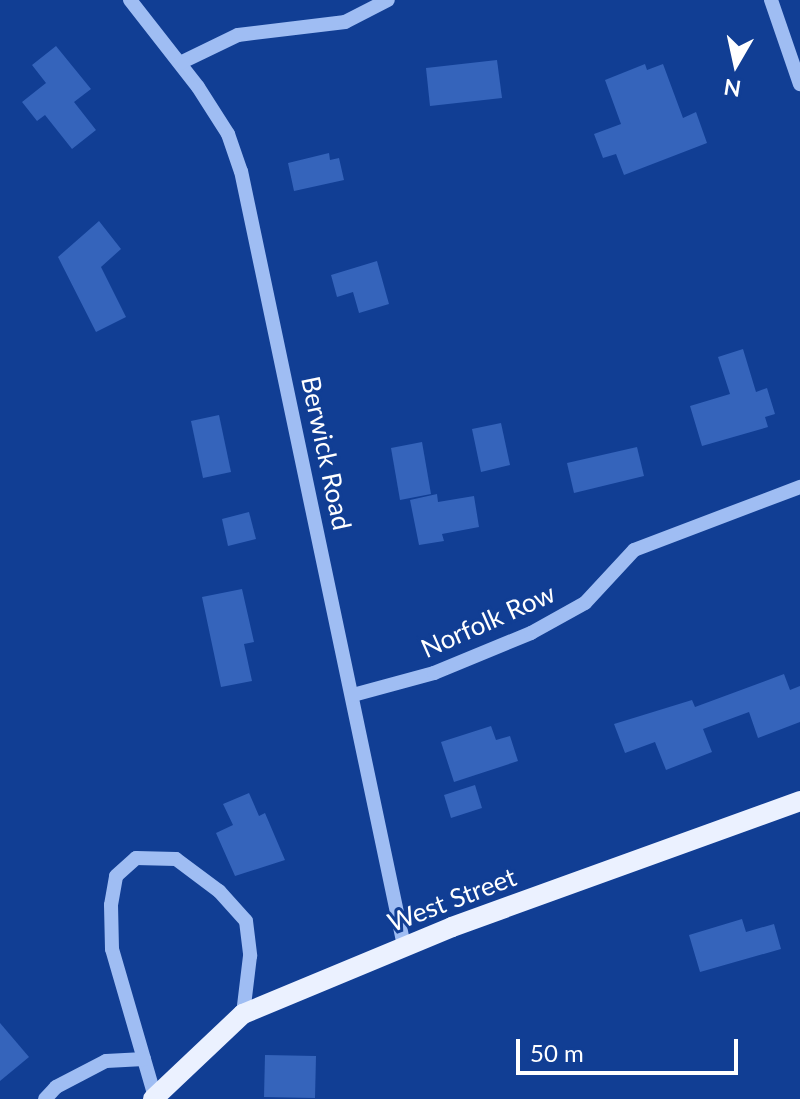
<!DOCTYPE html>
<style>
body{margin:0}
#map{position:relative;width:800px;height:1099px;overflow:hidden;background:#113e94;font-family:Lato,sans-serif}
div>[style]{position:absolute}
.building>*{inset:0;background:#3564bb}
.minor>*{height:14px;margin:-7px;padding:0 7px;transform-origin:7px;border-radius:7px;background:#9fbdf3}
.major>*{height:20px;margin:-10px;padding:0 10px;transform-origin:10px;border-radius:10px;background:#ebf1ff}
span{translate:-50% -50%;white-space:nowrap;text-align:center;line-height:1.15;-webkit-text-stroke:6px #113e94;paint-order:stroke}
.street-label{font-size:26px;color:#fff}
.north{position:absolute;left:696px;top:24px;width:80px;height:80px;-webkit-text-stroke:6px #113e94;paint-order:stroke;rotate:189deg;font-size:22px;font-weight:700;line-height:32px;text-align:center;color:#fff}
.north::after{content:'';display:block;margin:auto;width:28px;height:36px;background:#fff;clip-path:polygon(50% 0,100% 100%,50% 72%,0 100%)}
.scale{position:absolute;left:516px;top:1039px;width:222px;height:36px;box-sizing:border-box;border:4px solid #fff;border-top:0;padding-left:10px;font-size:24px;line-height:28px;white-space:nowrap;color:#fff;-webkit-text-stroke:6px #113e94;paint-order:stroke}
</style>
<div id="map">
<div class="building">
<i style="clip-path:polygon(56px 46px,91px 89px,74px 102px,96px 130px,72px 149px,45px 115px,37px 121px,22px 102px,46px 83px,32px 65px)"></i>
<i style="clip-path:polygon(497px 60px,502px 98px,430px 106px,426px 68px)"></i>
<i style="clip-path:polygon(645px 64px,647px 70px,663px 64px,683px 118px,696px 112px,707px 143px,624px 175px,616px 154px,603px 158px,594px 134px,621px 124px,605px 80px)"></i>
<i style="clip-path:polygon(329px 153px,330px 160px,339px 158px,344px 180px,294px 191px,288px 163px)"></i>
<i style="clip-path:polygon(99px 221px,121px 249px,101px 267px,126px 317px,96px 332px,58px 257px)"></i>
<i style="clip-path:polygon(377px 261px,389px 304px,359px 313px,353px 292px,337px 297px,331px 275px)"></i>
<i style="clip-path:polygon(743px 349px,756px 392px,767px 388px,775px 414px,765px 417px,768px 427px,702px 446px,690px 406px,730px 394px,718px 357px)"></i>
<i style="clip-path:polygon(219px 415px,231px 472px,203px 478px,191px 421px)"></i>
<i style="clip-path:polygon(501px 423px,510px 465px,481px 472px,472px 429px)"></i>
<i style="clip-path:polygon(422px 442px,431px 494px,400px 500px,391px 448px)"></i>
<i style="clip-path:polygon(637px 447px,644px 476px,574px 493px,567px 463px)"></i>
<i style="clip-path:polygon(437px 494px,438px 502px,474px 496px,479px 527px,442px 534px,444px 541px,419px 545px,410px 500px)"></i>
<i style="clip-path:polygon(249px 512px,256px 539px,228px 546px,222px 519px)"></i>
<i style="clip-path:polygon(242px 589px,254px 642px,244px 644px,252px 681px,221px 687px,202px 597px)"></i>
<i style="clip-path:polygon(784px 674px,790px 690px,800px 686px,800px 722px,758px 738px,749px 712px,703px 729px,712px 752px,666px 770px,655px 742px,625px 753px,614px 724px,692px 700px,695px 707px)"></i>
<i style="clip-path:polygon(491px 726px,496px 740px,510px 736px,518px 761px,454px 782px,441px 742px)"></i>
<i style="clip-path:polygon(475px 785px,482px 808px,451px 818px,444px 795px)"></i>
<i style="clip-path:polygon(249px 793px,259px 816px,265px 813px,285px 860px,235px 876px,216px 833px,233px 825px,223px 804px)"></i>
<i style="clip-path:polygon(742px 919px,746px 932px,774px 924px,781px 949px,700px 972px,689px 935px)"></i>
<i style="clip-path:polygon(0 1023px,29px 1057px,0 1081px)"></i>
<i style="clip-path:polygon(265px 1055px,316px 1056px,315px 1098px,264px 1097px)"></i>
</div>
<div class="minor">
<i style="left:130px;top:0;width:110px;rotate:52deg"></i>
<i style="left:198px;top:87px;width:56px;rotate:57.4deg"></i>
<i style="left:228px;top:134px;width:39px;rotate:71deg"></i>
<i style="left:241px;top:171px;width:792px;rotate:78.12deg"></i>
<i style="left:771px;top:0;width:89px;rotate:71deg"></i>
<i style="left:180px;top:63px;width:64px;rotate:-25.8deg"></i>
<i style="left:238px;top:35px;width:108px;rotate:-6.9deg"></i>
<i style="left:345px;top:22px;width:48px;rotate:-27.1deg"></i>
<i style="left:353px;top:695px;width:84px;rotate:-15.2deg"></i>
<i style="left:434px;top:673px;width:105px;rotate:-22.4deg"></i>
<i style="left:531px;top:633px;width:62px;rotate:-29.1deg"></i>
<i style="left:585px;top:603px;width:72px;rotate:-47.2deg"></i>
<i style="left:634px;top:550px;width:178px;rotate:-20.8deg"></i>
<i style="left:155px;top:1097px;width:154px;rotate:-106.2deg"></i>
<i style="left:112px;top:949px;width:44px;rotate:-91.3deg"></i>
<i style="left:111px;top:905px;width:29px;rotate:-80deg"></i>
<i style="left:116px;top:876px;width:27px;rotate:-42deg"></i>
<i style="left:136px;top:858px;width:40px;rotate:1.4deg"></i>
<i style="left:176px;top:859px;width:54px;rotate:36.7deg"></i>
<i style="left:219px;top:891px;width:40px;rotate:48deg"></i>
<i style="left:246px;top:921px;width:35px;rotate:83deg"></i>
<i style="left:250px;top:956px;width:58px;rotate:96.9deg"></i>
<i style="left:45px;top:1099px;width:16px;rotate:-47deg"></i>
<i style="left:56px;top:1087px;width:56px;rotate:-27.5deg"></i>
<i style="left:106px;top:1061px;width:38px;rotate:-3deg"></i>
</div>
<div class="major">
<i style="left:153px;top:1099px;width:124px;rotate:-43.4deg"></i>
<i style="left:243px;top:1014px;width:226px;rotate:-22.6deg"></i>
<i style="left:452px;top:927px;width:370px;rotate:-19.9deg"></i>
</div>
<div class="street-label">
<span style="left:326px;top:453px;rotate:78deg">Berwick Road</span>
<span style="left:488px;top:621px;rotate:-24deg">Norfolk Row</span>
<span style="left:452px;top:900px;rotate:-21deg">West Street</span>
</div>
<div class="north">N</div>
<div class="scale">50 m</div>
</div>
